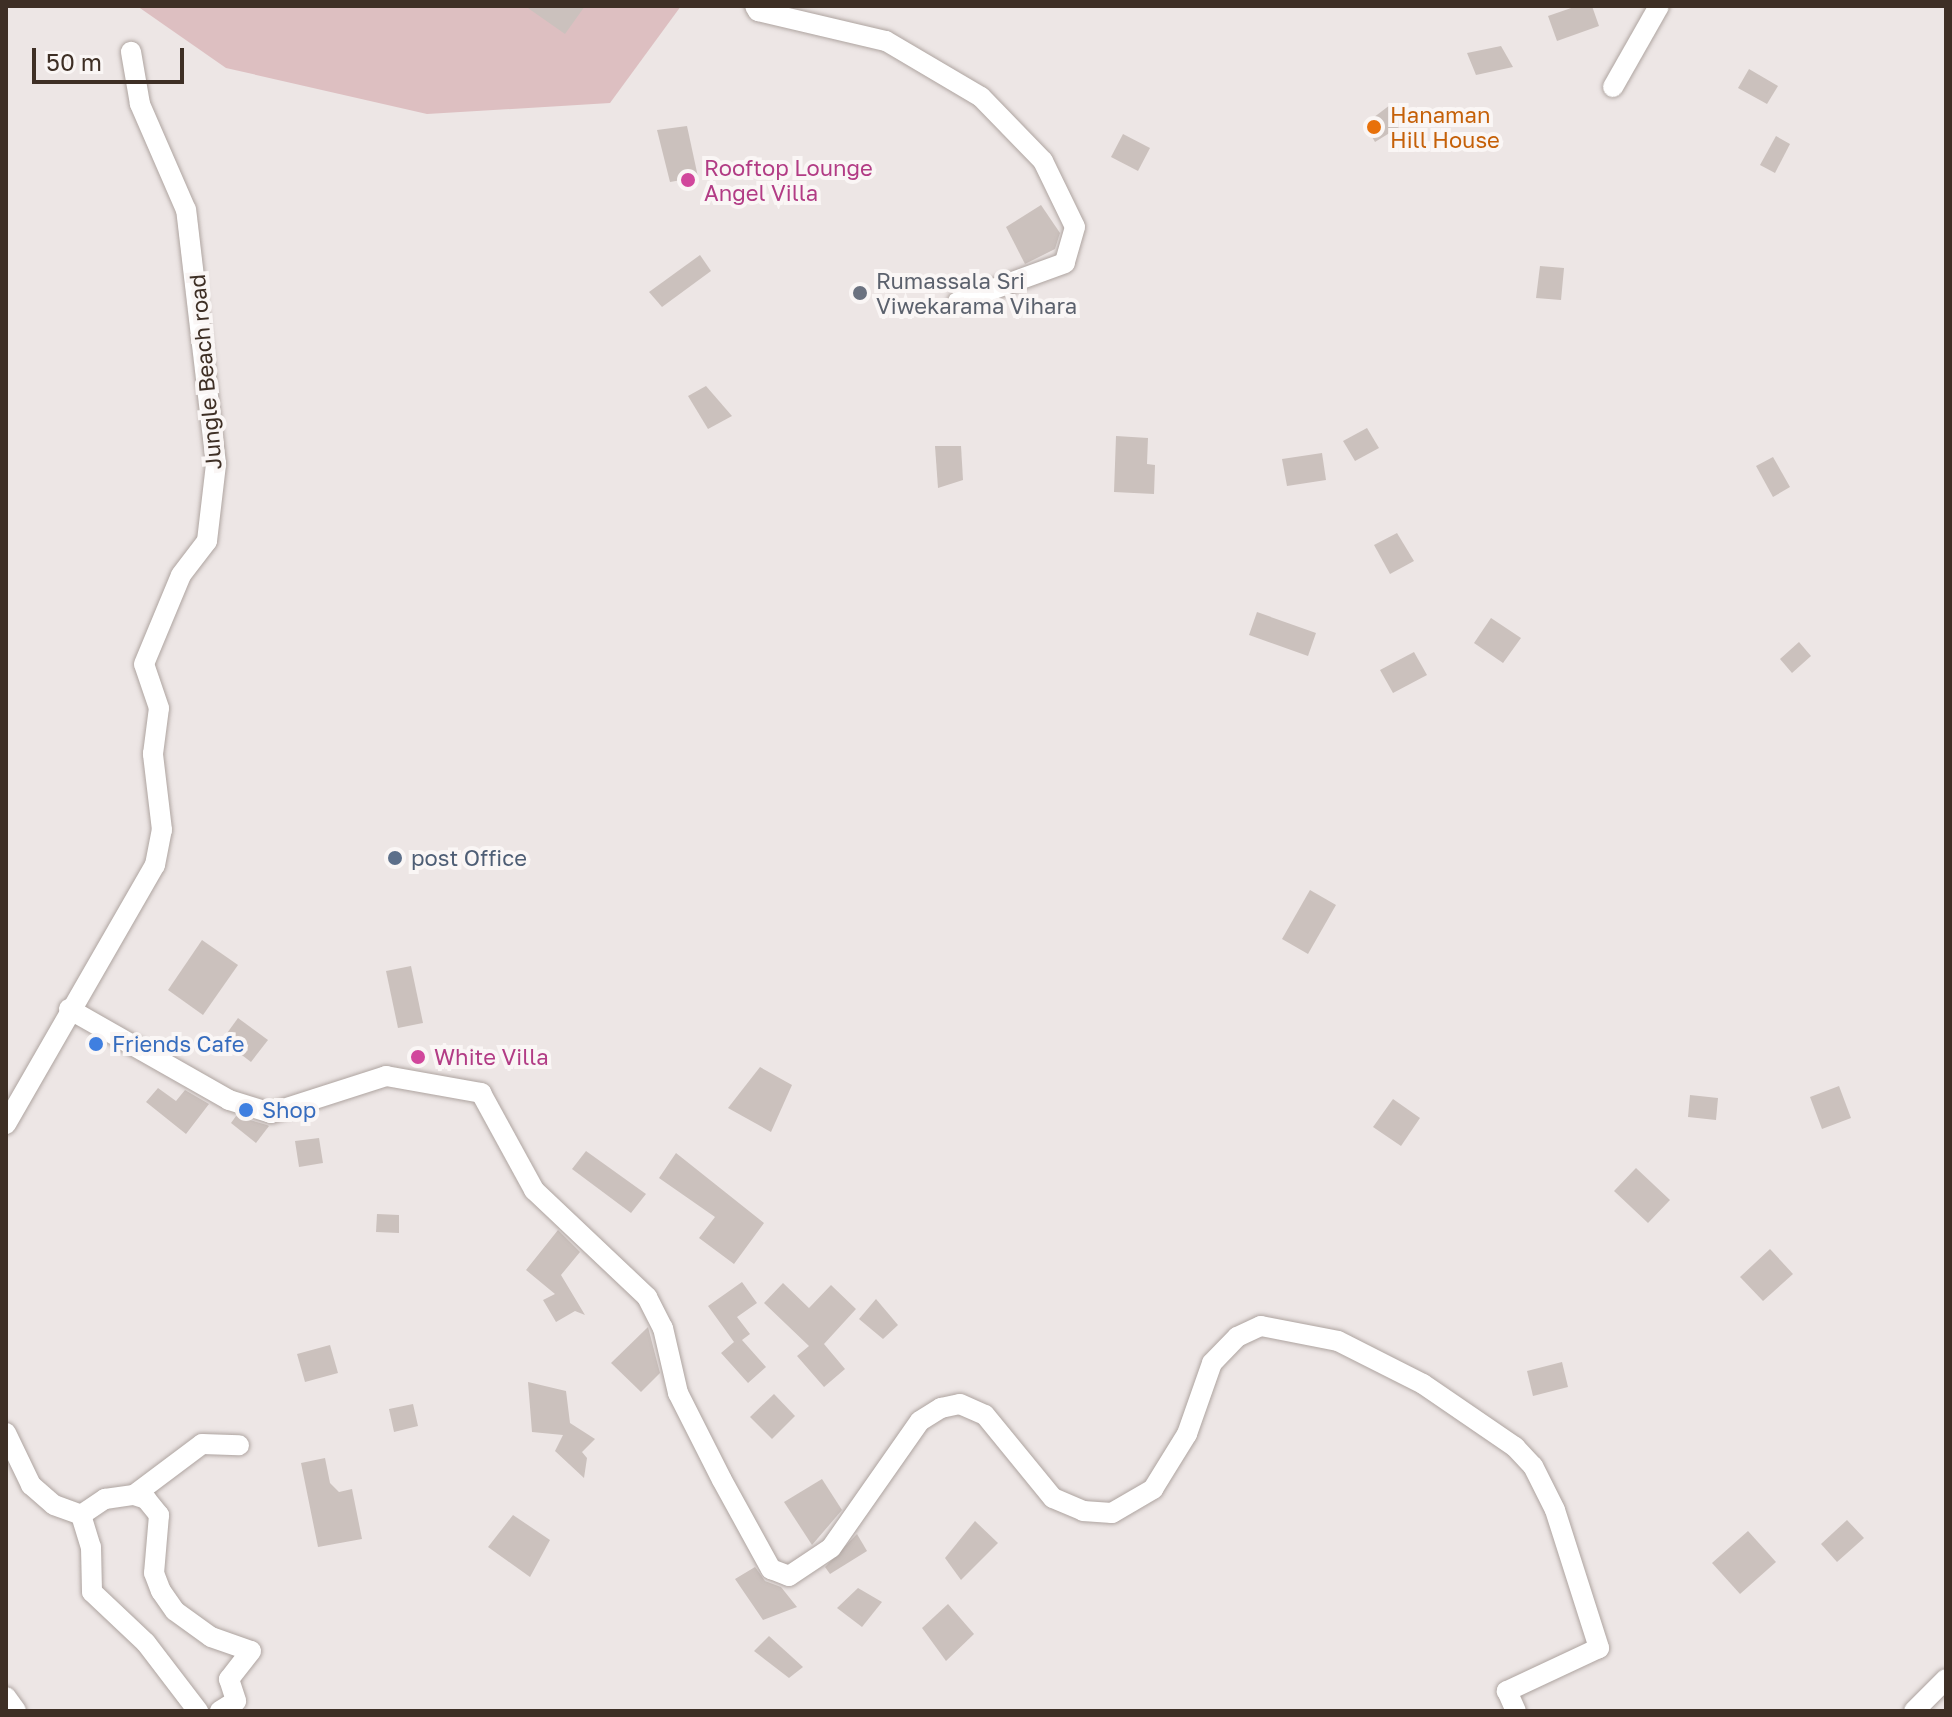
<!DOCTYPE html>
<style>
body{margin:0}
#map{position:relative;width:1952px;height:1717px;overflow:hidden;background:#ede6e5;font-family:"Golos Text",sans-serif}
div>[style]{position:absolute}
.green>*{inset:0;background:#ddbfc1}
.building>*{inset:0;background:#cbc1bd}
.roads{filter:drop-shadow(0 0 2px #aea4a0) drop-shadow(0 0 2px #aea4a0)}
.street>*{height:20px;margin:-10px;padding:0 10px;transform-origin:10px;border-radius:10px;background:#fff}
.dots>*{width:22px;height:22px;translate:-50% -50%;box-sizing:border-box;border:4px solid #faf6f5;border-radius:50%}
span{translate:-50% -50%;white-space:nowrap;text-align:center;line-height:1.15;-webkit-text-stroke:8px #faf6f5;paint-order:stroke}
.food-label{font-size:22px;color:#c56008}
.left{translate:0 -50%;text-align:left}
.hotel-label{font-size:22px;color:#b23c85}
.worship-label{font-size:22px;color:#5b616d}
.street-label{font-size:22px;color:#3e2f25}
.service-label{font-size:22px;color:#4e5e75}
.shop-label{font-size:22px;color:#366cbe}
.frame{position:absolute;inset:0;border:8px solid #3e2f25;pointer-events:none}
.scale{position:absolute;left:32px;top:48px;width:152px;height:36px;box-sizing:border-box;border:4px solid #3e2f25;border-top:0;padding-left:10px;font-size:24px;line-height:28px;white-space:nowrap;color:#3e2f25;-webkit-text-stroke:6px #faf6f5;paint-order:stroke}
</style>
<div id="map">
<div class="green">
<i style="clip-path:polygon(137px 6px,681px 6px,610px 103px,427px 114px,226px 68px)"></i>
</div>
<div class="building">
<i style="clip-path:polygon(525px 6px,585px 6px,565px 34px)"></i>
<i style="clip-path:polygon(1577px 6px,1592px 6px,1599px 26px,1557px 41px,1548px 16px)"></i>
<i style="clip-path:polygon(1501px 46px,1513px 67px,1476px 75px,1467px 53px)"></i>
<i style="clip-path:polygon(1749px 69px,1778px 86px,1767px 104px,1738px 88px)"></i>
<i style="clip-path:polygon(1390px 105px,1404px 124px,1375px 142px,1365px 124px)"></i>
<i style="clip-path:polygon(687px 126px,698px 177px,670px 182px,657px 130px)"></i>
<i style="clip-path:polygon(1123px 134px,1150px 148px,1138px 171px,1111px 157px)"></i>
<i style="clip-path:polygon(1776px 136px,1790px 144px,1775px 173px,1760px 165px)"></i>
<i style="clip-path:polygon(1041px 205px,1060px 233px,1055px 249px,1025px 264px,1006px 227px)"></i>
<i style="clip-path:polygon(700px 255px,711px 271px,662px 307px,649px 292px)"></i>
<i style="clip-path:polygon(1540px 266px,1564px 268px,1561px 300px,1536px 298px)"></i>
<i style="clip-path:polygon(706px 386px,732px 416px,708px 429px,688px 396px)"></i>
<i style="clip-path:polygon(1367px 428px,1379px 448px,1355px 461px,1343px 441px)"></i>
<i style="clip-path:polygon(1116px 436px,1148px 438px,1147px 464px,1155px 465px,1154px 494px,1114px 492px)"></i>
<i style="clip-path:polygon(935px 446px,961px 446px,963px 480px,938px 488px)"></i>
<i style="clip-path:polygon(1322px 453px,1326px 480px,1287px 486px,1282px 459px)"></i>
<i style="clip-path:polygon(1773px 457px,1790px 487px,1773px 497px,1756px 466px)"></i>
<i style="clip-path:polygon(1397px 533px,1414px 561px,1390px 574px,1374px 545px)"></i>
<i style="clip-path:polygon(1257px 612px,1316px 633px,1308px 656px,1249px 635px)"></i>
<i style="clip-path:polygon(1491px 618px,1521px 638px,1503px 663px,1474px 643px)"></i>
<i style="clip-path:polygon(1799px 642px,1811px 656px,1792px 673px,1780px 659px)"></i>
<i style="clip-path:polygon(1414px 652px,1427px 675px,1393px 693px,1380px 670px)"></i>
<i style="clip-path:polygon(1310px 890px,1336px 905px,1308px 954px,1282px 939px)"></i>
<i style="clip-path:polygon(202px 940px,238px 965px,203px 1015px,168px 990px)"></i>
<i style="clip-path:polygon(411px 966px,423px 1023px,398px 1028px,386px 971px)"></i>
<i style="clip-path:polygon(238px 1018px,268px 1040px,251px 1062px,222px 1040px)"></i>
<i style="clip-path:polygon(760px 1067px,792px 1085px,771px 1132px,728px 1108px)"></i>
<i style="clip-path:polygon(1839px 1086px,1851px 1118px,1822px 1129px,1810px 1097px)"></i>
<i style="clip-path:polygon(158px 1088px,176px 1101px,185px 1090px,209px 1104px,186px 1134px,146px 1102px)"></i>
<i style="clip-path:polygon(1690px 1095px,1718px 1098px,1716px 1120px,1688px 1117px)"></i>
<i style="clip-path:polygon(1393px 1099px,1420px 1118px,1401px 1146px,1373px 1127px)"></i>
<i style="clip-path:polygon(236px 1116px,267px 1125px,269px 1126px,256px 1143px,231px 1123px)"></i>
<i style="clip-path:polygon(319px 1138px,323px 1163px,299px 1167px,295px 1141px)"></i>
<i style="clip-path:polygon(586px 1151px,646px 1194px,631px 1213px,572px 1169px)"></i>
<i style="clip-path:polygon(676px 1153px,764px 1223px,734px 1264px,699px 1238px,715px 1217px,659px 1178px)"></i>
<i style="clip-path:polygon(1636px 1168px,1670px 1200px,1648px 1223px,1614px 1191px)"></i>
<i style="clip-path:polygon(377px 1214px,399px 1215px,399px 1233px,376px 1232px)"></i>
<i style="clip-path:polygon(558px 1230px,580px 1252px,561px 1275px,585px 1315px,575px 1311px,556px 1322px,543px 1300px,555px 1294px,526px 1270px)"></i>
<i style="clip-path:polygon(1770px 1249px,1793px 1274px,1763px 1301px,1740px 1277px)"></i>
<i style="clip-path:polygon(742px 1282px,757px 1303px,737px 1317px,750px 1334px,742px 1340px,766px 1367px,748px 1383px,721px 1353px,734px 1342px,708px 1306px)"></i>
<i style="clip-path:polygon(783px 1283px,809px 1308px,831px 1285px,856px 1309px,824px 1344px,845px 1369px,824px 1387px,797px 1356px,809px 1346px,764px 1303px)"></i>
<i style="clip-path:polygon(876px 1299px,898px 1325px,883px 1339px,859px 1319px)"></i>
<i style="clip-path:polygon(648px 1327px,660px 1373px,641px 1392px,611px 1363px)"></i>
<i style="clip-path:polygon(330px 1345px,338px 1373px,305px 1382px,297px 1354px)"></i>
<i style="clip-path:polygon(1562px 1362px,1568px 1387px,1533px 1396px,1527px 1371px)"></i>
<i style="clip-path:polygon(528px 1382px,566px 1391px,570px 1423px,595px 1439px,582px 1452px,587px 1458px,584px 1478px,555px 1451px,563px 1435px,532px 1432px)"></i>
<i style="clip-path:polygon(774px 1394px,795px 1416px,772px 1439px,750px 1417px)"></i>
<i style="clip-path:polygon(413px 1404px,418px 1426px,394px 1432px,389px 1409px)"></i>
<i style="clip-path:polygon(325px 1458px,330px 1483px,339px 1492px,352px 1489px,362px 1539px,318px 1547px,301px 1463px)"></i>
<i style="clip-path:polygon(822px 1479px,842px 1510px,812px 1545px,784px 1502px)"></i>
<i style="clip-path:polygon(513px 1515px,550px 1540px,530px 1577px,488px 1547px)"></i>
<i style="clip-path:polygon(1847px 1520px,1864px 1538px,1837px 1562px,1821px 1544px)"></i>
<i style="clip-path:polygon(975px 1521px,998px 1543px,961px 1580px,945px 1558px)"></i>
<i style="clip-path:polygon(1748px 1531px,1776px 1562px,1740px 1594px,1712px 1563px)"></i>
<i style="clip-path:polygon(857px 1534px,867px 1551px,830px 1574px,825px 1567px)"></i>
<i style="clip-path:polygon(755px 1567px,765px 1581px,781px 1587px,797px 1607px,763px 1620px,735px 1579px)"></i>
<i style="clip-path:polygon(858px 1588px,882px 1602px,862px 1627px,837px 1608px)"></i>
<i style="clip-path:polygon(948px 1604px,974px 1634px,946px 1661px,922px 1628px)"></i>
<i style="clip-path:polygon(769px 1636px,803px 1667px,789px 1678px,754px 1651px)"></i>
</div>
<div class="roads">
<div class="street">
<i style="left:755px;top:6px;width:6px;rotate:59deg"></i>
<i style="left:758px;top:11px;width:131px;rotate:13.2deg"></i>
<i style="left:886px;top:41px;width:110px;rotate:30.5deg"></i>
<i style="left:981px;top:97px;width:89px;rotate:45.9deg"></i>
<i style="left:1043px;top:161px;width:73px;rotate:64.1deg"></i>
<i style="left:1075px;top:227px;width:37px;rotate:106deg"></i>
<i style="left:1065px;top:263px;width:114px;rotate:160deg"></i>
<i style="left:1613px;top:87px;width:93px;rotate:-60.4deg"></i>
<i style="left:69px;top:1009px;width:184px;rotate:29.6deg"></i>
<i style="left:229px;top:1100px;width:44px;rotate:17.2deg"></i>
<i style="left:271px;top:1113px;width:121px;rotate:-17.8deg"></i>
<i style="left:386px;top:1076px;width:97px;rotate:10.1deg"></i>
<i style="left:481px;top:1093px;width:111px;rotate:61.3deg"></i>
<i style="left:534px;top:1190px;width:156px;rotate:43.4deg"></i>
<i style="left:647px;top:1297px;width:35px;rotate:63deg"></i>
<i style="left:663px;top:1328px;width:67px;rotate:77deg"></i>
<i style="left:678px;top:1393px;width:97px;rotate:63.2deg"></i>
<i style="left:722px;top:1480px;width:102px;rotate:61.2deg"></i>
<i style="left:771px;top:1569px;width:19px;rotate:21deg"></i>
<i style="left:789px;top:1576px;width:50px;rotate:-33.7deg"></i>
<i style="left:831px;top:1548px;width:155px;rotate:-55deg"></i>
<i style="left:920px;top:1421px;width:25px;rotate:-32deg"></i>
<i style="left:941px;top:1408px;width:19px;rotate:-12deg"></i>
<i style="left:960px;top:1404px;width:27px;rotate:24deg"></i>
<i style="left:985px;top:1415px;width:107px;rotate:50.7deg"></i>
<i style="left:1053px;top:1498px;width:33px;rotate:23deg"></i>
<i style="left:1083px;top:1511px;width:29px;rotate:4deg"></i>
<i style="left:1112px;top:1513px;width:48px;rotate:-30.3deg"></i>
<i style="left:1153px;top:1489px;width:65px;rotate:-58.3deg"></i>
<i style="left:1187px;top:1434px;width:75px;rotate:-70.6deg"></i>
<i style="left:1212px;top:1363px;width:36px;rotate:-46deg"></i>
<i style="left:1237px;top:1337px;width:26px;rotate:-25deg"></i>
<i style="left:1261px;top:1326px;width:78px;rotate:11deg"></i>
<i style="left:1338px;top:1341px;width:95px;rotate:26.8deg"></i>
<i style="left:1423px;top:1384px;width:112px;rotate:34.4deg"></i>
<i style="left:1515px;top:1447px;width:26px;rotate:47deg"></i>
<i style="left:1533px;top:1466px;width:49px;rotate:63.4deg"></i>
<i style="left:1555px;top:1510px;width:145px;rotate:72.3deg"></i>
<i style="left:1599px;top:1648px;width:102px;rotate:154.9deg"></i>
<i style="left:1507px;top:1691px;width:22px;rotate:66deg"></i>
<i style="left:6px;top:1124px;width:299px;rotate:-60.1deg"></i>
<i style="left:155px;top:865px;width:36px;rotate:-79deg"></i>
<i style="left:162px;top:830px;width:77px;rotate:-96.8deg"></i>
<i style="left:153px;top:754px;width:46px;rotate:-82.6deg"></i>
<i style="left:159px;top:708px;width:46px;rotate:-108.8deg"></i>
<i style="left:144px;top:664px;width:96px;rotate:-67.4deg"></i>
<i style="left:181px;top:575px;width:43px;rotate:-52.6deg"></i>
<i style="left:207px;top:541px;width:78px;rotate:-83.3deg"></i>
<i style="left:216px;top:464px;width:256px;rotate:-96.7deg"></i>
<i style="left:186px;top:210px;width:116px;rotate:-113.5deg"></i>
<i style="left:140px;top:104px;width:53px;rotate:-99.8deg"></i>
<i style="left:6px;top:1433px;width:58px;rotate:64.3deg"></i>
<i style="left:31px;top:1485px;width:30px;rotate:41deg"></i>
<i style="left:54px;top:1505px;width:29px;rotate:20deg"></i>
<i style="left:81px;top:1515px;width:29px;rotate:-34deg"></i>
<i style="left:105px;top:1499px;width:29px;rotate:-8deg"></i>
<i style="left:134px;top:1495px;width:13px;rotate:18deg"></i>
<i style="left:146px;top:1499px;width:21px;rotate:51deg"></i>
<i style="left:159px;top:1515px;width:58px;rotate:94.9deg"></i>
<i style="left:154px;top:1573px;width:19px;rotate:69deg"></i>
<i style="left:161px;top:1591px;width:24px;rotate:55deg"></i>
<i style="left:175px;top:1611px;width:44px;rotate:35.8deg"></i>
<i style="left:211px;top:1637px;width:42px;rotate:19.3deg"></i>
<i style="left:251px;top:1651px;width:36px;rotate:128deg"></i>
<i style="left:229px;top:1679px;width:23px;rotate:72deg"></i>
<i style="left:236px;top:1701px;width:19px;rotate:148deg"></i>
<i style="left:134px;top:1495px;width:85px;rotate:-36.9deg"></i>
<i style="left:202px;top:1444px;width:37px;rotate:2deg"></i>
<i style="left:81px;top:1515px;width:34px;rotate:73deg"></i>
<i style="left:91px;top:1547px;width:45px;rotate:88.7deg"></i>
<i style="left:92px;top:1592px;width:74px;rotate:43.4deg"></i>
<i style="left:146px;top:1643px;width:86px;rotate:52.6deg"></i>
<i style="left:6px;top:1697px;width:17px;rotate:54deg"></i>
<i style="left:1914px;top:1711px;width:45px;rotate:-45deg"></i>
</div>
</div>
<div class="dots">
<i style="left:1374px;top:127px;background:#e8710a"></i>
<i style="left:688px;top:180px;background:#d1479c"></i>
<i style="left:860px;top:293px;background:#6b7280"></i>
<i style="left:395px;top:858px;background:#5c6f8a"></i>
<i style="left:96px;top:1044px;background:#3f7fe0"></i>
<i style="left:418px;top:1057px;background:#d1479c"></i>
<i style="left:246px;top:1110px;background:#3f7fe0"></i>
</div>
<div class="food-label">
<span class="left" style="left:1390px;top:127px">Hanaman<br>Hill House</span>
</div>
<div class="hotel-label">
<span class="left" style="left:704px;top:180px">Rooftop Lounge<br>Angel Villa</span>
<span class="left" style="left:434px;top:1057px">White Villa</span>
</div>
<div class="worship-label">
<span class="left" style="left:876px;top:293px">Rumassala Sri<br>Viwekarama Vihara</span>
</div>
<div class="street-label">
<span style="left:205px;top:372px;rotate:-95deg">Jungle Beach road</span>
</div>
<div class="service-label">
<span class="left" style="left:411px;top:858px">post Office</span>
</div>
<div class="shop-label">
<span class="left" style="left:112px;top:1044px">Friends Cafe</span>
<span class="left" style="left:262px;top:1110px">Shop</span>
</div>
<div class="frame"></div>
<div class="scale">50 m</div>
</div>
